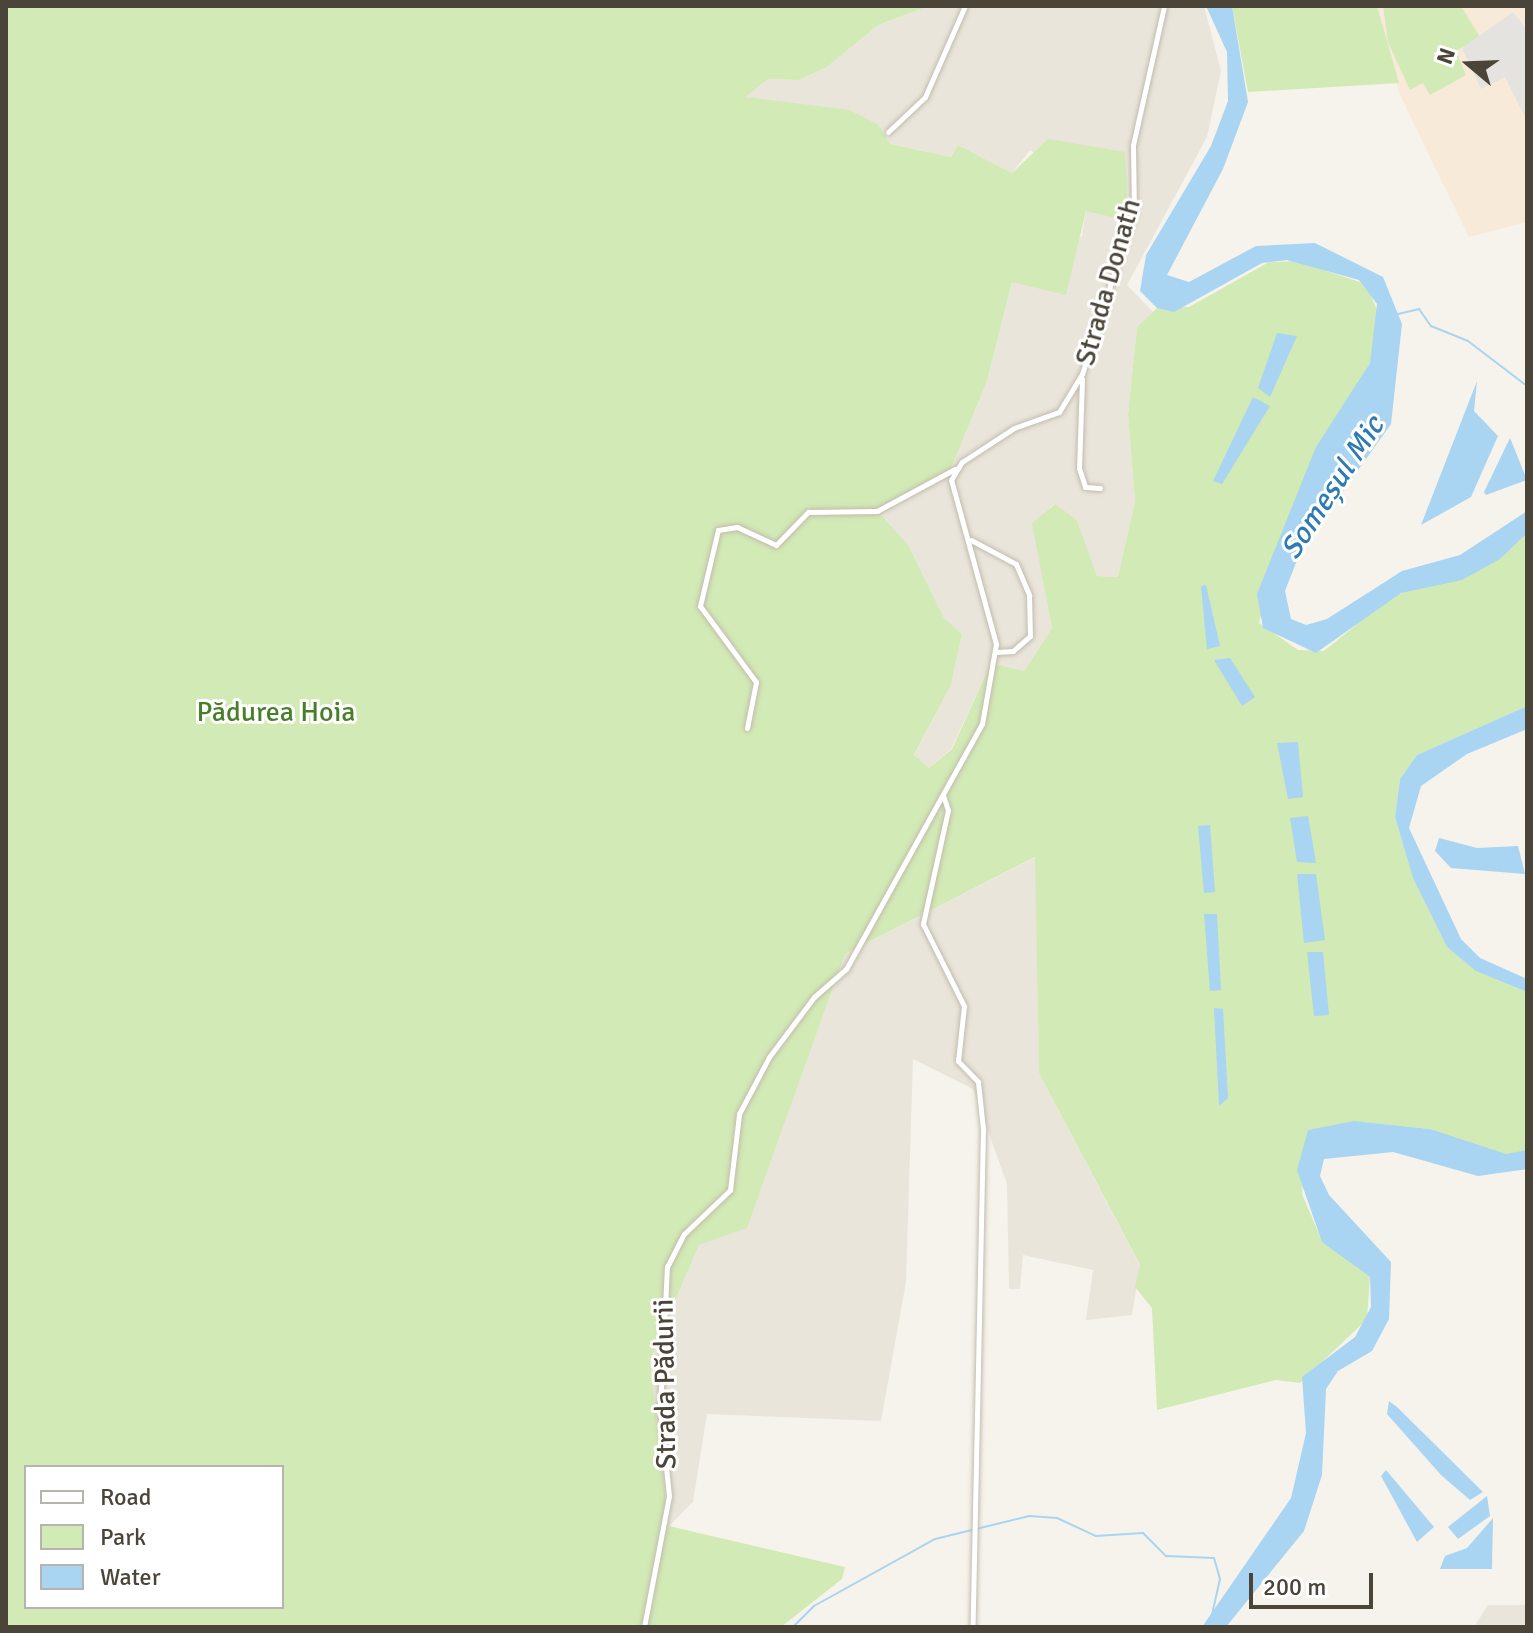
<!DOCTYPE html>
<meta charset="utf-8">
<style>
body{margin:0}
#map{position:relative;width:1533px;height:1633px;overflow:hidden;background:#f6f3ec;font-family:Signika,sans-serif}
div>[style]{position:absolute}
.residential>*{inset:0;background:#eae5da}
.commercial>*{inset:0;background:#f7ead8}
.green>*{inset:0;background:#d2eab5}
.parking>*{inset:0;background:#e5e3e0}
.water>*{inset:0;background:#a9d4f2}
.stream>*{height:2px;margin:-1px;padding:0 1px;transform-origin:1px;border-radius:1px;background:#a9d4f2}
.roads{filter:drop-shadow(0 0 2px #c2bbae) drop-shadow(0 0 2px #c2bbae)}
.minor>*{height:5px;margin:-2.5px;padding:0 2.5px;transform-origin:2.5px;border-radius:2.5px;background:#fff}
span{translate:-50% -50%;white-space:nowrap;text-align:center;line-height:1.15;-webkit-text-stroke:6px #fff;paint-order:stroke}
.street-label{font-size:28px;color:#4b4439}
.park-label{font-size:28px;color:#4a7f2a}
.water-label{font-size:30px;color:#2e7ab2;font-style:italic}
.frame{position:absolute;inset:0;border:8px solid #4b4439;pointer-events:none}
.legend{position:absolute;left:24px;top:1465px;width:260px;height:144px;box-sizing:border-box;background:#fff;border:2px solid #b7b4b0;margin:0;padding:10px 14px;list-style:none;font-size:24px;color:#4b4439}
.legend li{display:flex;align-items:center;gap:16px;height:40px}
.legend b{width:40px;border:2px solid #b7b4b0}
.north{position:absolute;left:1429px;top:24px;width:80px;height:80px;-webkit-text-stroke:6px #fff;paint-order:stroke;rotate:289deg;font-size:22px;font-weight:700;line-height:32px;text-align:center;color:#4b4439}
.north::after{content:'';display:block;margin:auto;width:28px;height:36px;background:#4b4439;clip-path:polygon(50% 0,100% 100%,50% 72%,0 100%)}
.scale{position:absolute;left:1249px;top:1573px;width:124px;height:36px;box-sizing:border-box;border:4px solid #4b4439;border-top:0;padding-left:10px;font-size:24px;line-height:28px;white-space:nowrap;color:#4b4439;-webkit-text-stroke:6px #fff;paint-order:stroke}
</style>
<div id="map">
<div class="residential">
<i style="clip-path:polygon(929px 6px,1204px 6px,1221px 71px,1207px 137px,1127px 285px,1153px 312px,1137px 328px,1128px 414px,1135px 501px,1118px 577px,1097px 576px,1077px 520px,1054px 504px,1033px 523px,1052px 628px,1024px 671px,991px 663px,951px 749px,929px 768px,914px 756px,951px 685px,962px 634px,944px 618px,908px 546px,880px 514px,948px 476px,987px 381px,1012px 282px,1082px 236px,1086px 210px,1127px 221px,1030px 150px,1012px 173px,958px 145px,951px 157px,890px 144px,879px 125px,746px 97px,768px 79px,799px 80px,827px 67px,878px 25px)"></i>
<i style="clip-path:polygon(1036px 857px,1039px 1073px,1140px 1266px,1132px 1315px,1086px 1320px,1093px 1270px,1023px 1255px,1020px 1289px,1009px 1289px,1007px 1184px,973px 1089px,913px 1059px,906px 1282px,881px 1421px,707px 1414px,693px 1502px,669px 1526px,650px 1360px,699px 1245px,747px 1227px,845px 954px)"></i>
<i style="clip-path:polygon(1488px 1605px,1527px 1605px,1527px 1627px,1474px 1627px)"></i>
</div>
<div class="commercial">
<i style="clip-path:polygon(1377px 6px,1527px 8px,1527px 222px,1469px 237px,1400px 95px)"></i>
</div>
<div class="green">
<i style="clip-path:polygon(evenodd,6px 6px,929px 6px,878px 25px,827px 67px,799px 80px,768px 79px,746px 97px,849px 110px,879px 125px,890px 144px,951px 157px,958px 145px,1012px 173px,1048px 139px,1125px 152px,1128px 221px,1086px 211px,1066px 295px,1012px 282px,987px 381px,948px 476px,880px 514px,908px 545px,944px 618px,962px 634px,951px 685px,914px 755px,929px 768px,952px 749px,991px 663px,1024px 671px,1052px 628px,1032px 523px,1055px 504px,1077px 520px,1097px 576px,1118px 577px,1135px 501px,1128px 414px,1137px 327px,1157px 308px,1189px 307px,1269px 262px,1295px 261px,1366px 284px,1378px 312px,1373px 356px,1282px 535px,1259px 623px,1298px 650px,1324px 651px,1388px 599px,1422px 584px,1462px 580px,1527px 533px,1527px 706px,1417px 755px,1400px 779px,1395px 817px,1413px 877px,1447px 947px,1477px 971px,1527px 992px,1527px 1150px,1498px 1157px,1430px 1129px,1363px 1122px,1308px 1130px,1302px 1194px,1322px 1241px,1370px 1277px,1367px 1319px,1300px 1383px,1276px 1380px,1157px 1410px,1152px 1308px,1135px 1287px,1140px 1265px,1039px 1073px,1035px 857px,845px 954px,747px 1228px,699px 1245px,650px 1360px,669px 1526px,845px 1567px,842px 1579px,781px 1627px,6px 1627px,6px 6px,26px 1467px,282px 1467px,282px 1607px,26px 1607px,26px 1467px)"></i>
<i style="clip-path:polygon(1232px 6px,1377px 6px,1399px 83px,1248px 92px)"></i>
<i style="clip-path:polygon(1383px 6px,1461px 6px,1480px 37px,1456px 51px,1466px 75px,1430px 95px,1423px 83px,1410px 90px,1388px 42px)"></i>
</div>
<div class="parking">
<i style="clip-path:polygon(1513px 12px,1527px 30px,1527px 121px,1505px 77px,1481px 89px,1462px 48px)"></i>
</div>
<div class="water">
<i style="clip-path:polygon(1206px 6px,1232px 6px,1248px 102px,1223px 169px,1167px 275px,1189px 282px,1256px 246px,1315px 243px,1383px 277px,1402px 324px,1391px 424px,1301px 550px,1285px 591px,1291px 619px,1306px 625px,1327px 619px,1402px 571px,1460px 555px,1527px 511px,1527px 533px,1500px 559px,1462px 580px,1401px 593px,1316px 653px,1263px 628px,1257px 594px,1316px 447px,1370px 363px,1377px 304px,1359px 280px,1287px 260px,1262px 263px,1174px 312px,1157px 308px,1140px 291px,1146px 255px,1211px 146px,1228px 101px,1227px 52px)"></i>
<i style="clip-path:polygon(1277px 333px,1297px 336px,1270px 397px,1258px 388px)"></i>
<i style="clip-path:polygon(1477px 381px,1474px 411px,1498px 436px,1471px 497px,1421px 525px)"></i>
<i style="clip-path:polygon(1253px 397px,1270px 406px,1222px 484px,1213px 481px)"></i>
<i style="clip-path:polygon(1510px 438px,1527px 480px,1486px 495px,1484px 492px)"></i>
<i style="clip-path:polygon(1206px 585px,1220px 646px,1207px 649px,1201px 586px)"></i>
<i style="clip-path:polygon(1230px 658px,1255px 697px,1242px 706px,1214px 660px)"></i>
<i style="clip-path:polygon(1527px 706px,1527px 729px,1467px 754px,1421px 786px,1409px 828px,1461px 939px,1480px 958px,1527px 979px,1527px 992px,1476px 971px,1447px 947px,1413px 878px,1395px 817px,1400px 779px,1417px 755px)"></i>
<i style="clip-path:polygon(1298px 742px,1303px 797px,1288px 799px,1277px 743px)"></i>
<i style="clip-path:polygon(1308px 816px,1316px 863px,1297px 862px,1290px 818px)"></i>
<i style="clip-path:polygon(1210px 825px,1215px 892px,1204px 893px,1198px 826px)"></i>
<i style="clip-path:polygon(1439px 838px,1477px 848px,1518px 846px,1525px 874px,1451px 868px,1435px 851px)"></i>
<i style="clip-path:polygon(1297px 874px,1316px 874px,1325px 940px,1304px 943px)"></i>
<i style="clip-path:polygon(1204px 914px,1217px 914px,1221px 990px,1210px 991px)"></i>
<i style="clip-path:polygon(1307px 952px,1323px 952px,1329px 1015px,1314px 1016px)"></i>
<i style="clip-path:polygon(1214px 1008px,1223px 1009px,1228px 1098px,1219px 1106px)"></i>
<i style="clip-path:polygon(1354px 1121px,1430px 1129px,1506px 1154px,1527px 1150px,1527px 1169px,1478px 1176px,1393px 1152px,1324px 1159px,1320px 1176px,1329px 1195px,1391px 1262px,1389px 1319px,1372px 1351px,1338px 1371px,1326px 1389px,1322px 1475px,1304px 1531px,1226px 1627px,1202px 1627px,1291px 1498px,1306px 1433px,1302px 1377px,1355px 1337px,1371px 1307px,1370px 1277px,1322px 1242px,1297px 1170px,1308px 1130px)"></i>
<i style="clip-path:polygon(1389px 1401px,1397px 1407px,1483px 1492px,1470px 1500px,1441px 1475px,1387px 1414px)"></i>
<i style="clip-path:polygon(1386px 1470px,1434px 1527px,1417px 1542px,1381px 1476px)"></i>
<i style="clip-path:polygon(1487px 1496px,1490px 1516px,1458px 1539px,1448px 1527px)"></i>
<i style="clip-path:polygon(1493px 1518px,1492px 1569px,1440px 1569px,1445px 1556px,1467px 1548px)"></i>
</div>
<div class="stream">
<i style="left:1398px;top:314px;width:22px;rotate:-13deg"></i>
<i style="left:1419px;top:309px;width:21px;rotate:55deg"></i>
<i style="left:1431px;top:326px;width:40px;rotate:22deg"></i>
<i style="left:1468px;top:341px;width:74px;rotate:37.3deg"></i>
<i style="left:793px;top:1627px;width:30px;rotate:-45deg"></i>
<i style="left:814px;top:1606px;width:138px;rotate:-29deg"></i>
<i style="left:935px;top:1539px;width:97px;rotate:-13.7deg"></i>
<i style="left:1029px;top:1516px;width:28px;rotate:4deg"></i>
<i style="left:1057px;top:1518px;width:43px;rotate:24.8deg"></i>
<i style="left:1096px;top:1536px;width:47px;rotate:-3.7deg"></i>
<i style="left:1143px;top:1533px;width:33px;rotate:45deg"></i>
<i style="left:1166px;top:1556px;width:48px;rotate:2.4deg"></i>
<i style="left:1214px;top:1558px;width:22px;rotate:74deg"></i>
<i style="left:1220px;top:1579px;width:41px;rotate:102.7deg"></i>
</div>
<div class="roads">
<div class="minor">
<i style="left:888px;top:132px;width:51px;rotate:-43.4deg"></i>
<i style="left:925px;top:97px;width:99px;rotate:-66.3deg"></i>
<i style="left:1082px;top:379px;width:89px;rotate:91.9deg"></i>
<i style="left:1079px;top:468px;width:20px;rotate:72deg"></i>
<i style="left:1085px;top:487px;width:15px;rotate:4deg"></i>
<i style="left:971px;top:540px;width:51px;rotate:28.1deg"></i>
<i style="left:1016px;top:564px;width:34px;rotate:67deg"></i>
<i style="left:1029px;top:595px;width:41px;rotate:88.6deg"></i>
<i style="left:1030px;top:636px;width:23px;rotate:139deg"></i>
<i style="left:1013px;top:651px;width:16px;rotate:176deg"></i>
<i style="left:747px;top:728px;width:47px;rotate:-78.9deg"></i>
<i style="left:756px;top:682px;width:94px;rotate:-126.4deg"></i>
<i style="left:700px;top:606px;width:78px;rotate:-76.7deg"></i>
<i style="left:718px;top:530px;width:19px;rotate:-9deg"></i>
<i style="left:737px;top:527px;width:43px;rotate:24.8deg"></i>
<i style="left:776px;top:545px;width:46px;rotate:-45.9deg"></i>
<i style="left:808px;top:512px;width:69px;rotate:-0.8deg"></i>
<i style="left:877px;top:511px;width:89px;rotate:-28.3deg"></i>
<i style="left:943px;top:795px;width:16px;rotate:72deg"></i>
<i style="left:948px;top:810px;width:117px;rotate:102.4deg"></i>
<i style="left:923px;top:924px;width:92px;rotate:63.4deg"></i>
<i style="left:964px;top:1006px;width:55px;rotate:96.2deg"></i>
<i style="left:958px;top:1061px;width:29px;rotate:46deg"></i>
<i style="left:978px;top:1082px;width:47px;rotate:83.9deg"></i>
<i style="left:983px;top:1129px;width:498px;rotate:91.2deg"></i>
<i style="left:644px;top:1627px;width:133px;rotate:-79.2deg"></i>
<i style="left:669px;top:1496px;width:87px;rotate:-95.9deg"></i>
<i style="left:660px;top:1409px;width:142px;rotate:-87.2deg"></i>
<i style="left:667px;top:1267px;width:37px;rotate:-63deg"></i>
<i style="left:684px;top:1234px;width:64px;rotate:-43.7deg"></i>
<i style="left:730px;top:1190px;width:77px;rotate:-83.2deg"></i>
<i style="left:739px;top:1114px;width:64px;rotate:-62.2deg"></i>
<i style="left:769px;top:1057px;width:75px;rotate:-53.1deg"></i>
<i style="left:814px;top:997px;width:43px;rotate:-41.2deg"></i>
<i style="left:846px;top:969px;width:280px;rotate:-61deg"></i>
<i style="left:982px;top:724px;width:81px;rotate:-80.1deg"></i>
<i style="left:996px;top:644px;width:170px;rotate:-105.3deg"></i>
<i style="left:951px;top:480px;width:21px;rotate:-59deg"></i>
<i style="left:962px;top:462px;width:62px;rotate:-33.2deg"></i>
<i style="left:1014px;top:428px;width:48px;rotate:-19.6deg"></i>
<i style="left:1059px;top:412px;width:44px;rotate:-58.8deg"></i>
<i style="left:1082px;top:374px;width:172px;rotate:-72.4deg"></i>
<i style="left:1134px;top:210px;width:65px;rotate:-90.9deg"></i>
<i style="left:1133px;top:145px;width:142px;rotate:-77.4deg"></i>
</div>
</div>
<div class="street-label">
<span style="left:1108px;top:282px;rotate:-74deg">Strada Donath</span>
<span style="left:665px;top:1384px;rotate:-91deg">Strada Pădurii</span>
</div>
<div class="park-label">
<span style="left:276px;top:712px">Pădurea Hoia</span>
</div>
<div class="water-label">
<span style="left:1333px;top:488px;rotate:-57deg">Someșul Mic</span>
</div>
<div class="frame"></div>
<ul class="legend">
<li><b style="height:10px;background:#fff"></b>Road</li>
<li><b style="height:22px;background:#d2eab5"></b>Park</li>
<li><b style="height:22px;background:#a9d4f2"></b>Water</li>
</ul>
<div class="north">N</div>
<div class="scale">200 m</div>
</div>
